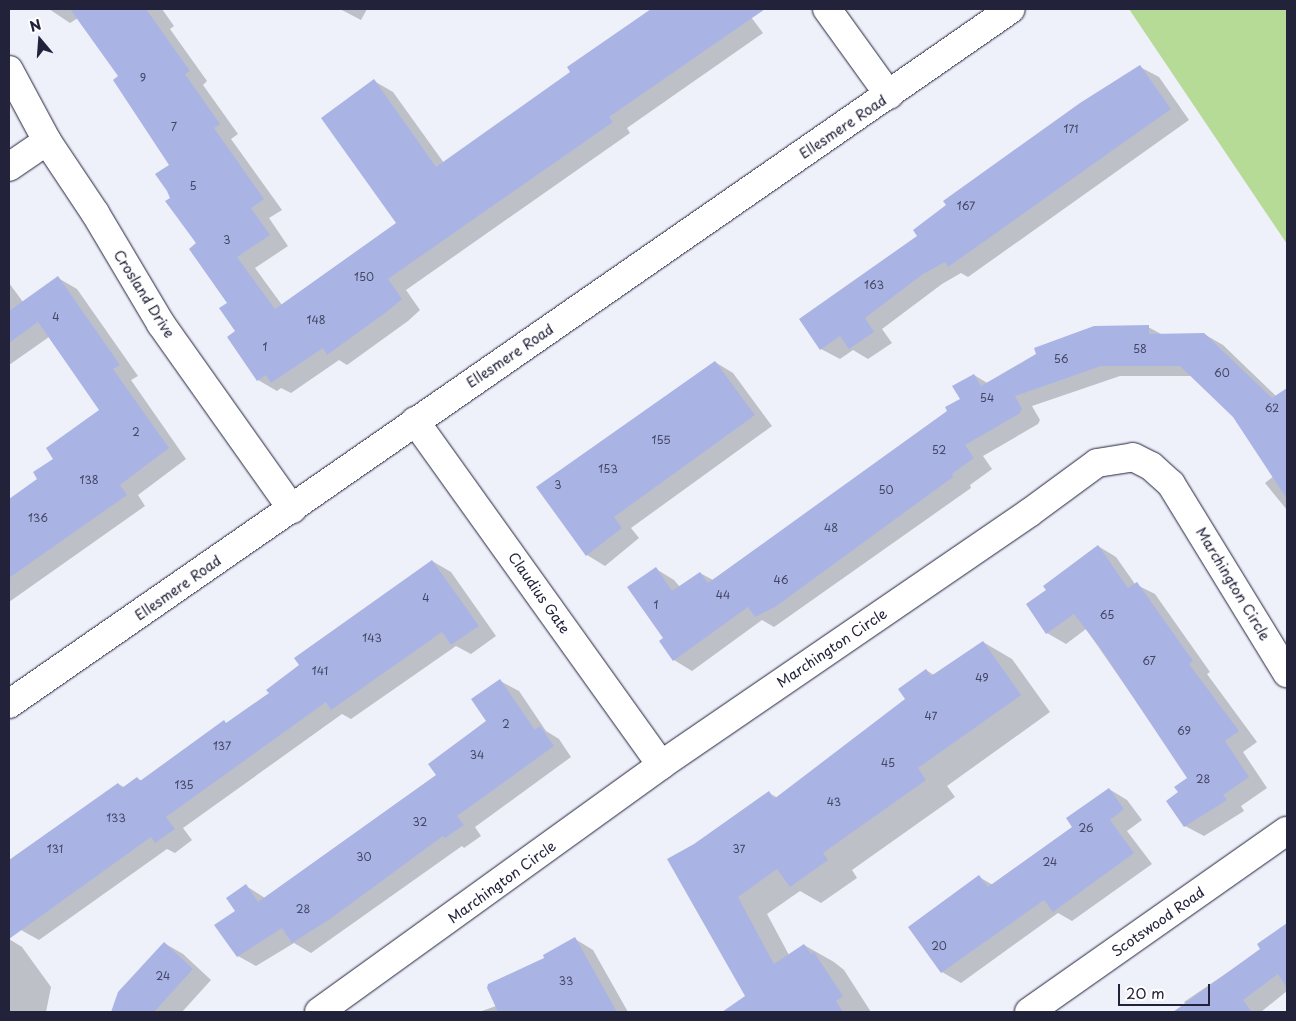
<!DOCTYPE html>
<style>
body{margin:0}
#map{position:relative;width:1296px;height:1021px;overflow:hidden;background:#eef0fa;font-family:"Playpen Sans",sans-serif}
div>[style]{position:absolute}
.green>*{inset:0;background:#b6db96}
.shadow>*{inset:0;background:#0003}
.building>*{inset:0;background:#aab4e4}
.roads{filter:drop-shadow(0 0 1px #22223b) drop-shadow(0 0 1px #22223b)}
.minor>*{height:28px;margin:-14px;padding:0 14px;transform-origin:14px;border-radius:14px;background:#fff}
.secondary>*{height:28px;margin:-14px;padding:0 14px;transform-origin:14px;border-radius:14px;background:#fff}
span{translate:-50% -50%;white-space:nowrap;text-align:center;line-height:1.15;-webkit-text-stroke:5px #fff;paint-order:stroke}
.number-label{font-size:11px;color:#444665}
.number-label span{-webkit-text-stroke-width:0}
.street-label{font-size:14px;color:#22223b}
.frame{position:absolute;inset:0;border:10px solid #22223b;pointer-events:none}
.north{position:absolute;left:15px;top:15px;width:50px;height:50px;-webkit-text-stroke:4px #fff;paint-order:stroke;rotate:342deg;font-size:14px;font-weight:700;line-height:20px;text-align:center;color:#22223b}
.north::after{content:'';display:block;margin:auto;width:18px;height:22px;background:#22223b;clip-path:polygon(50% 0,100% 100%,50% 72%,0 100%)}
.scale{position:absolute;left:1118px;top:984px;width:92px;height:22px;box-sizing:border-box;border:2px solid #22223b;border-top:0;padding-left:6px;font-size:15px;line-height:18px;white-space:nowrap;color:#22223b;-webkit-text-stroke:4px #fff;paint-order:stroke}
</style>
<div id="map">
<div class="green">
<i style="clip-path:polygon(1129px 9px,1287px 9px,1287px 244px)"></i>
</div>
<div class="shadow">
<i style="clip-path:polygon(49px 9px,162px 9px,174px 26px,170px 29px,207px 81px,203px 85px,238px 134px,231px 139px,282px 210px,269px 218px,288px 246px,255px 268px,282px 305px,398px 224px,374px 81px,393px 92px,444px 163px,572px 72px,569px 68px,653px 9px,745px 9px,763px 33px,627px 128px,630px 133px,406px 290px,420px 310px,408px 321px,347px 365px,339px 360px,291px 393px,281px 388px,277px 391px,258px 380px,237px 332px,229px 303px,171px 198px,168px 191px,171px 165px,120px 77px,78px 18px,70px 23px)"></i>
<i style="clip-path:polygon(340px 9px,367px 9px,361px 20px)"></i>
<i style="clip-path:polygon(1140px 67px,1159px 77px,1189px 120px,968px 277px,961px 273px,942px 284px,882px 329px,892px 343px,868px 359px,853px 350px,840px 359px,821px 349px,919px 236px)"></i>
<i style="clip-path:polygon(58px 278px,77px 289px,138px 376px,131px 380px,186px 459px,138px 495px,145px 506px,9px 602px,9px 500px,39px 479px,101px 411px,49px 337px,9px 365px,9px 283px,23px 302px)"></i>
<i style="clip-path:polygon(1148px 327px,1163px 335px,1204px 334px,1223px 345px,1276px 396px,1284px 391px,1287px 393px,1287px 510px,1265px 483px,1274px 476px,1234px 416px,1192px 376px,1120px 376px,1032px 406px,1040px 420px,1038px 424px,983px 456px,992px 469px,970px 485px,971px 488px,774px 627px,762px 620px,692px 671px,674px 660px,665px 639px,656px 569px,674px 580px,680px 587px,700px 573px,713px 580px,949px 412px,961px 399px,974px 375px,989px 384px)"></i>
<i style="clip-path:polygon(715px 362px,733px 373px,772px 426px,631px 528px,639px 538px,605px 566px,587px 555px)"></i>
<i style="clip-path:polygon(1098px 546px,1116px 557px,1135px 584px,1155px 594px,1210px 672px,1207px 674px,1257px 742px,1243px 752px,1267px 788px,1241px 806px,1244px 811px,1204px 836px,1185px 826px,1179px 792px,1189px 778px,1086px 629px,1066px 644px,1047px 633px,1048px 590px)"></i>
<i style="clip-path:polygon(432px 561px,451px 572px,496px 636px,471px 654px,456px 646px,351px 719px,342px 714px,183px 828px,192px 840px,175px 853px,167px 849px,39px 940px,21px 930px,9px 913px,9px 861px,118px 784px,124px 787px,137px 778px,142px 781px,270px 694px)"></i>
<i style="clip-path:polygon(983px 642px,1012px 659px,1050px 712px,947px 786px,955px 797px,852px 870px,857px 878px,821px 903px,800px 891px,767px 914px,789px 955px,804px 945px,834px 962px,844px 970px,871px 1012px,724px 1012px,746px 996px,695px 845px,769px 793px,778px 798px,907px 700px,926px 670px,934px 675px)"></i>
<i style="clip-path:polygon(500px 681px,519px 691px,546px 731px,559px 739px,571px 757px,475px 827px,481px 836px,464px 848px,462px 846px,311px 953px,294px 943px,256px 966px,238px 956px,236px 911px,246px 886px,265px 898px,437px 775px,488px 722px)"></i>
<i style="clip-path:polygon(1109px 789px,1127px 800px,1142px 820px,1127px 831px,1152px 864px,1072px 921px,1058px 913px,961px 983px,942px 972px,909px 927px,979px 877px,993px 885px,1074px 827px)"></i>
<i style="clip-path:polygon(1287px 925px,1287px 991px,1261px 1012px,1178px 1012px,1187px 1006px,1184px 1002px,1262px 949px,1259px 945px)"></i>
<i style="clip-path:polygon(9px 939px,22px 947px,51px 987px,46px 1012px,9px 1012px)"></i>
<i style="clip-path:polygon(575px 939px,593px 950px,628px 1012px,479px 1012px,496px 1006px,546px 959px)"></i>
<i style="clip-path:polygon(164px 943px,183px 954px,211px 980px,182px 1012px,112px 1012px,119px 993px)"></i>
</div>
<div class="building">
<i style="clip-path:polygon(70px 9px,146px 9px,190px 71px,185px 74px,220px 124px,214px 128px,264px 199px,251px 208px,270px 235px,237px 257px,275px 309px,396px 223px,321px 118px,374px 79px,436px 167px,570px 72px,567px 67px,651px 9px,765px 9px,609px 117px,613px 122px,388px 279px,402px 299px,389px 310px,327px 355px,323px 348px,271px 383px,266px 375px,257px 381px,227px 337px,235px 331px,219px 308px,227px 303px,189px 249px,196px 243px,165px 201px,170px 198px,167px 191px,155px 174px,169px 165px,113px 80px,118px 76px)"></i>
<i style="clip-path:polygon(1140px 65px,1171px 109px,948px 267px,945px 262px,923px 274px,865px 318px,874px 332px,849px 349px,840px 336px,820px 350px,799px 319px,917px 236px,913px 230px,946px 205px,943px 201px,1080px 103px)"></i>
<i style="clip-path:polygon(58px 276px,120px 365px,113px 369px,169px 448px,120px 485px,127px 495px,9px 578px,9px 499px,37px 479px,33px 472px,53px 459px,46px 448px,99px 410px,38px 322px,9px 343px,9px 311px)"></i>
<i style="clip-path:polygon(1149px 325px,1149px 334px,1204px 333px,1272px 398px,1287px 388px,1287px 499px,1233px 417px,1180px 366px,1101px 366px,1015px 396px,1022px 409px,1019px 414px,965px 445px,974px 458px,952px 474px,953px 477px,775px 607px,755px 617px,748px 607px,673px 661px,659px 641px,663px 638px,627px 587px,656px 567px,672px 591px,700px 572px,708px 583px,947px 411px,945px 407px,960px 399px,952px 386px,974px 374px,981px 386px,1036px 354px,1034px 348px,1094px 326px)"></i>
<i style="clip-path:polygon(715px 361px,755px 415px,614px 517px,622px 528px,586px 556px,536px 487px)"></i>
<i style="clip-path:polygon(1098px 545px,1128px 588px,1137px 582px,1193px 661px,1189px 664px,1239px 731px,1225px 741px,1249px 777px,1223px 795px,1227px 800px,1184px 827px,1166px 801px,1178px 792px,1174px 787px,1187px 778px,1101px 649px,1074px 614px,1046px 634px,1026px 604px,1046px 590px,1043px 586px)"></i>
<i style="clip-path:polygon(432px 560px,479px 626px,451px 645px,442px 632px,331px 710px,326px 702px,166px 817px,175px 829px,155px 843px,151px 837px,9px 939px,9px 860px,118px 783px,122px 788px,137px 777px,140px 781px,224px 720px,226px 723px,269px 693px,266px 690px,299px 665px,294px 658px)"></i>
<i style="clip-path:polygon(983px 641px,1021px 695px,918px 768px,926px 780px,823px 853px,828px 860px,790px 887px,777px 869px,738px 897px,774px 964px,804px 944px,811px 954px,814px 952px,843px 996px,836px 1001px,843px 1012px,722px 1012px,745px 996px,667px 859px,694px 844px,769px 791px,774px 799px,905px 699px,898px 689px,926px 669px,931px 676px)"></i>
<i style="clip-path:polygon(500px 679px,535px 730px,540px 726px,554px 746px,457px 816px,464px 825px,445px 838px,443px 836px,330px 919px,292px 943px,282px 928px,237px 957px,214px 925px,235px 911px,226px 898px,246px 884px,258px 902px,436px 775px,428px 764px,486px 721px,471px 699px)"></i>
<i style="clip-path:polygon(1109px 788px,1124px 809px,1110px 820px,1134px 853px,1053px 912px,1044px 900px,941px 973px,908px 927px,979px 875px,988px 887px,1072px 827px,1066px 818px)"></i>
<i style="clip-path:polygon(1287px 923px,1287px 988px,1278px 974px,1243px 1000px,1252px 1012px,1173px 1012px,1260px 949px,1257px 944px)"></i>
<i style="clip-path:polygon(575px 937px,617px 1012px,498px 1012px,487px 988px,488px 984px,544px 958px,543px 955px)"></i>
<i style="clip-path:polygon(164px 942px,193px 969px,154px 1012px,111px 1012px,118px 992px)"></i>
</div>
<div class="roads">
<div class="minor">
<i style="left:827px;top:9px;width:106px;rotate:54.2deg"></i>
<i style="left:9px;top:70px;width:81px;rotate:61.8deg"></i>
<i style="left:47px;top:141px;width:87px;rotate:56.3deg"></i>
<i style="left:95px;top:213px;width:129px;rotate:59.3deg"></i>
<i style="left:161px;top:324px;width:227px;rotate:54.7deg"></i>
<i style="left:9px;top:167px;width:46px;rotate:-34.4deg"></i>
<i style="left:415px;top:421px;width:423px;rotate:54.4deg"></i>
<i style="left:319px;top:1012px;width:422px;rotate:-35.8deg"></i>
<i style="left:661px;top:765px;width:446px;rotate:-34.4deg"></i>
<i style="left:1029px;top:513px;width:84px;rotate:-36.3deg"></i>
<i style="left:1097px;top:463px;width:36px;rotate:-9deg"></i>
<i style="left:1133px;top:457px;width:20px;rotate:27deg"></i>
<i style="left:1151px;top:466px;width:27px;rotate:42deg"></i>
<i style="left:1171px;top:484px;width:222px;rotate:58.5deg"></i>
<i style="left:1029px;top:1012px;width:315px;rotate:-35.1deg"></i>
</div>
<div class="secondary">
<i style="left:9px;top:704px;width:1219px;rotate:-34.75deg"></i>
</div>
</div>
<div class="number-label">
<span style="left:143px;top:78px">9</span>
<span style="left:174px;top:127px">7</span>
<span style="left:1071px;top:129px">171</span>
<span style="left:193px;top:186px">5</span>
<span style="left:966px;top:206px">167</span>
<span style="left:227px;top:240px">3</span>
<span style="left:364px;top:277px">150</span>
<span style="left:874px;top:285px">163</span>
<span style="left:56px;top:317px">4</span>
<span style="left:316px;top:320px">148</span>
<span style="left:265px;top:347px">1</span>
<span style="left:1140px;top:349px">58</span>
<span style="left:1061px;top:359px">56</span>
<span style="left:1222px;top:373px">60</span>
<span style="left:987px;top:398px">54</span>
<span style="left:1272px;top:408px">62</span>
<span style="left:136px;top:432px">2</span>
<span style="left:661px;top:440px">155</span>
<span style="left:939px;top:450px">52</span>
<span style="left:608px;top:469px">153</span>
<span style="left:89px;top:480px">138</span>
<span style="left:558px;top:485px">3</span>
<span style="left:886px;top:490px">50</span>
<span style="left:38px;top:518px">136</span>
<span style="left:831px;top:528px">48</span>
<span style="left:781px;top:580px">46</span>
<span style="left:723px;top:595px">44</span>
<span style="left:426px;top:598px">4</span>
<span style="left:656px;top:605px">1</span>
<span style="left:1107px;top:615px">65</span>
<span style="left:372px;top:638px">143</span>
<span style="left:1149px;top:661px">67</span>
<span style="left:320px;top:671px">141</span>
<span style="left:982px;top:678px">49</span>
<span style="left:931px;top:716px">47</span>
<span style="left:506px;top:724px">2</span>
<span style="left:1184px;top:731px">69</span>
<span style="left:222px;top:746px">137</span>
<span style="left:477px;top:755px">34</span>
<span style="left:888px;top:763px">45</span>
<span style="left:1203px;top:779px">28</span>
<span style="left:184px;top:785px">135</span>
<span style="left:834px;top:802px">43</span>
<span style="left:116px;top:818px">133</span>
<span style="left:420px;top:822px">32</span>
<span style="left:1086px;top:828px">26</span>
<span style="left:55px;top:849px">131</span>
<span style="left:739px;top:849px">37</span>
<span style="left:364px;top:857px">30</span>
<span style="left:1050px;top:862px">24</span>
<span style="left:303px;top:909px">28</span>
<span style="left:939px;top:946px">20</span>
<span style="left:163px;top:976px">24</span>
<span style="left:566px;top:981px">33</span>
</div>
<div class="street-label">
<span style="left:843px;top:127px;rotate:-34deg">Ellesmere Road</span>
<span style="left:144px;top:294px;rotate:58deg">Crosland Drive</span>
<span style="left:510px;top:356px;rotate:-34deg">Ellesmere Road</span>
<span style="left:1233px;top:584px;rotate:59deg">Marchington Circle</span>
<span style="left:178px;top:588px;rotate:-35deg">Ellesmere Road</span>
<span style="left:539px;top:593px;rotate:55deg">Claudius Gate</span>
<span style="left:832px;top:648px;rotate:-34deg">Marchington Circle</span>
<span style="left:502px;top:882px;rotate:-36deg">Marchington Circle</span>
<span style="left:1158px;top:922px;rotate:-35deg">Scotswood Road</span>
</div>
<div class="frame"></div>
<div class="north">N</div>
<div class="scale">20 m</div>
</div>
